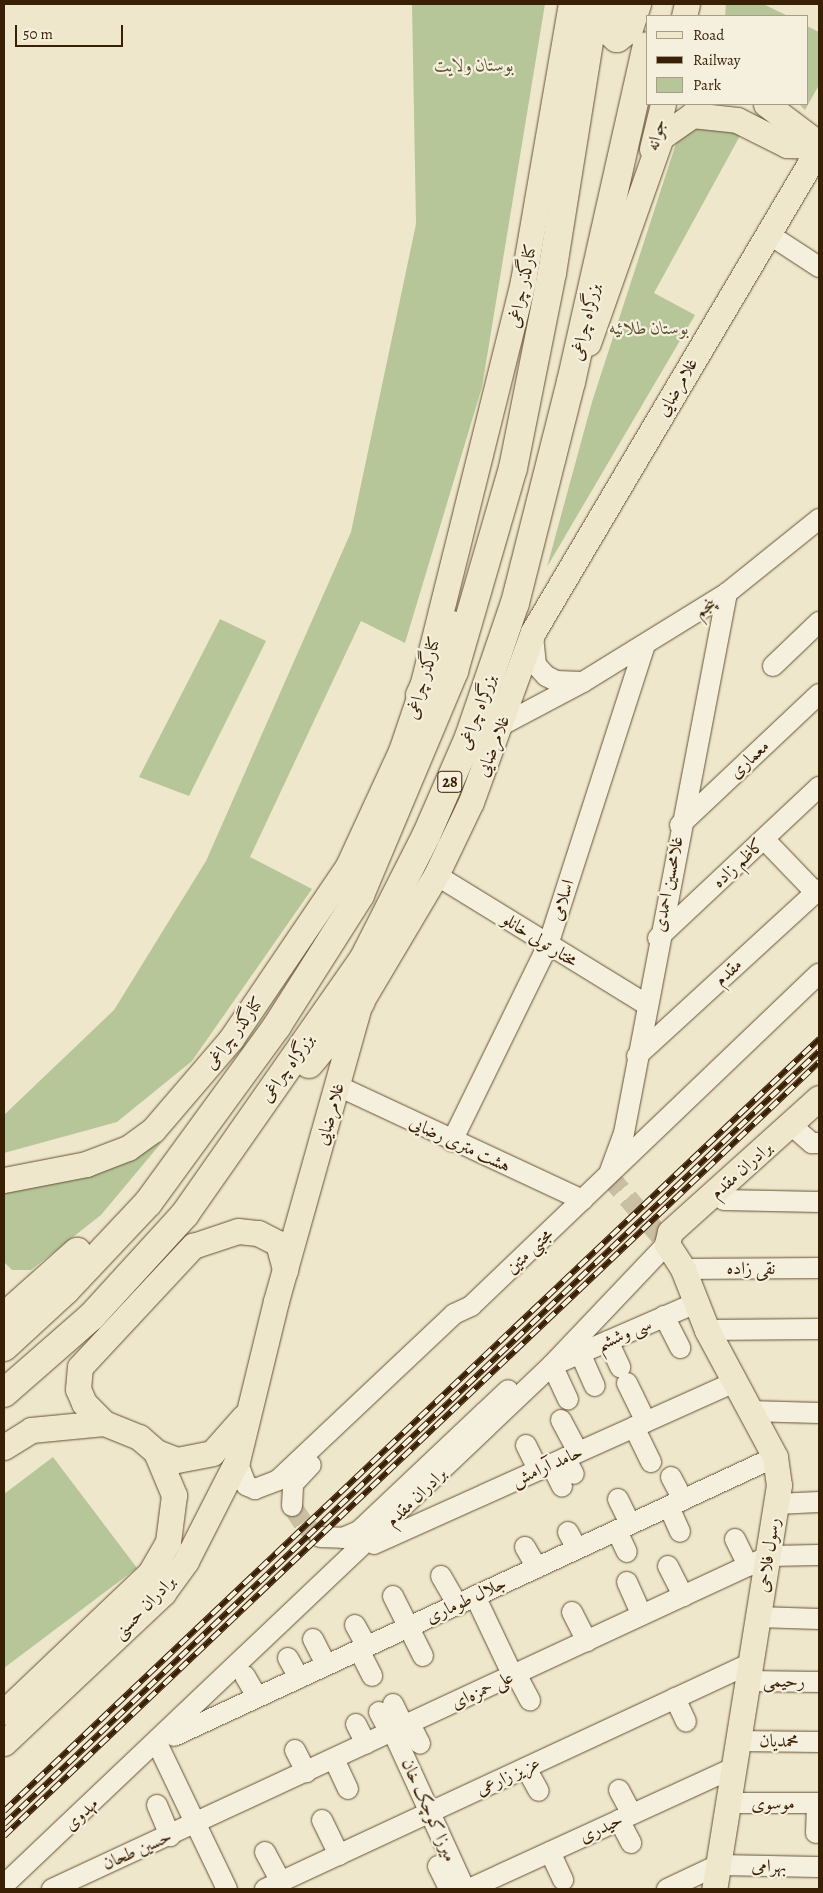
<!DOCTYPE html>
<meta charset="utf-8">
<style>
body{margin:0}
#map{position:relative;width:823px;height:1893px;overflow:hidden;background:#efe7cb;font-family:Alegreya,Amiri,serif}
div>[style]{position:absolute}
.green>*{inset:0;background:#b7c699}
.minor-tunnel>*{height:20px;margin-top:-10px;transform-origin:0;background:repeating-linear-gradient(90deg,#cbbfa3 0 20px,transparent 0 30px)}
.roads{filter:drop-shadow(0 0 1px #665135) drop-shadow(0 0 1px #665135)}
.minor>*{height:20px;margin:-10px;padding:0 10px;transform-origin:10px;border-radius:10px;background:#f5efdd}
.major>*{height:25px;margin:-12.5px;padding:0 12.5px;transform-origin:12.5px;border-radius:12.5px;background:#efe7cb}
.highway>*{height:28px;margin:-14px;padding:0 14px;transform-origin:14px;border-radius:14px;background:#efe7cb}
.rail>*{height:5.5px;margin-top:-2.75px;transform-origin:0;background:repeating-linear-gradient(90deg,#f5efdd 0 11px,#391f03 0 22px);box-sizing:border-box;border-block:1px solid #391f03}
span{translate:-50% -50%;white-space:nowrap;text-align:center;line-height:1.15;-webkit-text-stroke:4.5px #f5efdd;paint-order:stroke}
.shield-label span{padding:1px 4px;background:#f5efdd;border:1px solid;border-radius:4px;-webkit-text-stroke-width:0}
.shield-label{font-size:16px;color:#391f03;font-weight:700}
.park-label{font-size:18px;color:#5f5130;font-style:italic}
.street-label{font-size:18px;color:#391f03}
.frame{position:absolute;inset:0;border:5px solid #391f03;pointer-events:none}
.legend{position:absolute;left:646px;top:15px;width:162px;height:90px;box-sizing:border-box;background:#f5efdd;border:1px solid #aa9c86;margin:0;padding:6px 9px;list-style:none;font-size:15px;color:#391f03}
.legend li{display:flex;align-items:center;gap:10px;height:25px}
.legend b{width:25px;border:1px solid #aa9c86}
.scale{position:absolute;left:15px;top:25px;width:108px;height:22px;box-sizing:border-box;border:2px solid #391f03;border-top:0;padding-left:6px;font-size:15px;line-height:18px;white-space:nowrap;color:#391f03;-webkit-text-stroke:4px #f5efdd;paint-order:stroke}
</style>
<div id="map">
<div class="green">
<i style="clip-path:polygon(412px 4px,545px 4px,482px 387px,405px 643px,361px 621px,250px 857px,312px 889px,192px 1061px,117px 1122px,4px 1153px,4px 1115px,114px 1010px,206px 861px,351px 532px,416px 224px)"></i>
<i style="clip-path:polygon(726px 4px,763px 4px,788px 16px,725px 16px)"></i>
<i style="clip-path:polygon(807px 26px,819px 32px,819px 85px,805px 110px,799px 104px,807px 104px)"></i>
<i style="clip-path:polygon(710px 126px,741px 134px,654px 293px,695px 315px,547px 567px,592px 402px,680px 131px)"></i>
<i style="clip-path:polygon(220px 619px,266px 641px,189px 796px,139px 777px)"></i>
<i style="clip-path:polygon(162px 1142px,101px 1215px,31px 1270px,12px 1270px,4px 1262px,4px 1189px)"></i>
<i style="clip-path:polygon(53px 1457px,137px 1568px,4px 1668px,4px 1494px)"></i>
</div>
<div class="minor-tunnel">
<i style="left:608px;top:1175px;width:91px;rotate:49.5deg"></i>
<i style="left:292px;top:1506px;width:24px;rotate:57deg"></i>
<i style="left:305px;top:1526px;width:19px;rotate:36deg"></i>
</div>
<div class="roads">
<div class="minor">
<i style="left:767px;top:233px;width:62px;rotate:33.2deg"></i>
<i style="left:773px;top:666px;width:64px;rotate:-43.7deg"></i>
<i style="left:583px;top:682px;width:169px;rotate:-31.7deg"></i>
<i style="left:727px;top:593px;width:118px;rotate:-38.8deg"></i>
<i style="left:502px;top:725px;width:92px;rotate:-28deg"></i>
<i style="left:583px;top:682px;width:27px;rotate:-178deg"></i>
<i style="left:556px;top:681px;width:11px;rotate:-153deg"></i>
<i style="left:546px;top:676px;width:15px;rotate:-132deg"></i>
<i style="left:536px;top:665px;width:30px;rotate:-96deg"></i>
<i style="left:680px;top:825px;width:191px;rotate:-43.3deg"></i>
<i style="left:764px;top:839px;width:74px;rotate:46.1deg"></i>
<i style="left:436px;top:875px;width:246px;rotate:31.6deg"></i>
<i style="left:658px;top:938px;width:221px;rotate:-43.2deg"></i>
<i style="left:637px;top:1056px;width:247px;rotate:-42.5deg"></i>
<i style="left:338px;top:1086px;width:270px;rotate:25deg"></i>
<i style="left:791px;top:1125px;width:28px;rotate:41deg"></i>
<i style="left:812px;top:1143px;width:7px"></i>
<i style="left:452px;top:1141px;width:218px;rotate:-63.9deg"></i>
<i style="left:548px;top:945px;width:313px;rotate:-72.1deg"></i>
<i style="left:610px;top:1171px;width:40px;rotate:-69.8deg"></i>
<i style="left:624px;top:1133px;width:550px;rotate:-79.2deg"></i>
<i style="left:716px;top:1192px;width:11px;rotate:45deg"></i>
<i style="left:724px;top:1200px;width:95px;rotate:1.2deg"></i>
<i style="left:683px;top:1269px;width:136px;rotate:-0.4deg"></i>
<i style="left:664px;top:1316px;width:36px;rotate:63deg"></i>
<i style="left:707px;top:1330px;width:112px;rotate:-0.5deg"></i>
<i style="left:608px;top:1341px;width:29px;rotate:65deg"></i>
<i style="left:580px;top:1353px;width:36px;rotate:66deg"></i>
<i style="left:560px;top:1362px;width:148px;rotate:-23.5deg"></i>
<i style="left:552px;top:1365px;width:38px;rotate:65deg"></i>
<i style="left:627px;top:1383px;width:43px;rotate:64deg"></i>
<i style="left:749px;top:1411px;width:70px;rotate:1.6deg"></i>
<i style="left:561px;top:1420px;width:36px;rotate:62deg"></i>
<i style="left:634px;top:1427px;width:39px;rotate:64deg"></i>
<i style="left:526px;top:1445px;width:28px;rotate:64deg"></i>
<i style="left:565px;top:1458px;width:18px;rotate:61deg"></i>
<i style="left:237px;top:1461px;width:26px;rotate:69deg"></i>
<i style="left:246px;top:1485px;width:10px;rotate:24deg"></i>
<i style="left:255px;top:1489px;width:25px;rotate:-21deg"></i>
<i style="left:278px;top:1480px;width:242px;rotate:-43.3deg"></i>
<i style="left:454px;top:1314px;width:19px;rotate:-25deg"></i>
<i style="left:471px;top:1306px;width:481px;rotate:-43.7deg"></i>
<i style="left:551px;top:1464px;width:25px;rotate:64deg"></i>
<i style="left:671px;top:1477px;width:26px;rotate:62deg"></i>
<i style="left:618px;top:1499px;width:28px;rotate:64deg"></i>
<i style="left:776px;top:1504px;width:43px;rotate:-2.7deg"></i>
<i style="left:292px;top:1506px;width:22px;rotate:-87deg"></i>
<i style="left:293px;top:1484px;width:26px;rotate:-47deg"></i>
<i style="left:669px;top:1507px;width:27px;rotate:66deg"></i>
<i style="left:617px;top:1531px;width:23px;rotate:65deg"></i>
<i style="left:568px;top:1532px;width:19px;rotate:62deg"></i>
<i style="left:320px;top:1537px;width:23px;rotate:2deg"></i>
<i style="left:343px;top:1538px;width:17px;rotate:-24deg"></i>
<i style="left:359px;top:1531px;width:205px;rotate:-43.4deg"></i>
<i style="left:735px;top:1539px;width:30px;rotate:64deg"></i>
<i style="left:374px;top:1544px;width:395px;rotate:-24.2deg"></i>
<i style="left:525px;top:1547px;width:24px;rotate:60deg"></i>
<i style="left:668px;top:1566px;width:34px;rotate:63deg"></i>
<i style="left:441px;top:1576px;width:34px;rotate:60deg"></i>
<i style="left:627px;top:1582px;width:36px;rotate:66deg"></i>
<i style="left:393px;top:1596px;width:67px;rotate:63.4deg"></i>
<i style="left:475px;top:1596px;width:89px;rotate:64.6deg"></i>
<i style="left:572px;top:1612px;width:33px;rotate:63deg"></i>
<i style="left:758px;top:1617px;width:61px;rotate:1.9deg"></i>
<i style="left:355px;top:1625px;width:25px;rotate:61deg"></i>
<i style="left:313px;top:1639px;width:29px;rotate:63deg"></i>
<i style="left:359px;top:1650px;width:29px;rotate:63deg"></i>
<i style="left:288px;top:1658px;width:23px;rotate:61deg"></i>
<i style="left:516px;top:1674px;width:30px;rotate:62deg"></i>
<i style="left:245px;top:1676px;width:24px;rotate:60deg"></i>
<i style="left:748px;top:1681px;width:71px;rotate:0.8deg"></i>
<i style="left:675px;top:1698px;width:26px;rotate:65deg"></i>
<i style="left:393px;top:1704px;width:25px;rotate:64deg"></i>
<i style="left:379px;top:1712px;width:24px;rotate:62deg"></i>
<i style="left:356px;top:1724px;width:22px;rotate:63deg"></i>
<i style="left:410px;top:1724px;width:22px;rotate:63deg"></i>
<i style="left:393px;top:1732px;width:173px;rotate:65.4deg"></i>
<i style="left:174px;top:1736px;width:663px;rotate:-24.9deg"></i>
<i style="left:739px;top:1741px;width:80px;rotate:0.7deg"></i>
<i style="left:157px;top:1743px;width:162px;rotate:64.4deg"></i>
<i style="left:295px;top:1750px;width:25px;rotate:63deg"></i>
<i style="left:334px;top:1759px;width:33px;rotate:65deg"></i>
<i style="left:526px;top:1768px;width:26px;rotate:61deg"></i>
<i style="left:619px;top:1790px;width:27px;rotate:62deg"></i>
<i style="left:727px;top:1803px;width:92px"></i>
<i style="left:157px;top:1805px;width:34px;rotate:67deg"></i>
<i style="left:322px;top:1820px;width:39px;rotate:64deg"></i>
<i style="left:619px;top:1820px;width:26px;rotate:62deg"></i>
<i style="left:816px;top:1833px;width:30px;rotate:-88deg"></i>
<i style="left:265px;top:1852px;width:34px;rotate:62deg"></i>
<i style="left:550px;top:1852px;width:31px;rotate:65deg"></i>
<i style="left:438px;top:1866px;width:25px;rotate:64deg"></i>
<i style="left:4px;top:1885px;width:755px;rotate:-43.5deg"></i>
<i style="left:552px;top:1365px;width:167px;rotate:-46.5deg"></i>
<i style="left:52px;top:1889px;width:791px;rotate:-24.91deg"></i>
<i style="left:769px;top:1556px;width:50px;rotate:-1.1deg"></i>
<i style="left:265px;top:1889px;width:536px;rotate:-24.94deg"></i>
<i style="left:469px;top:1889px;width:290px;rotate:-24.6deg"></i>
<i style="left:667px;top:1889px;width:56px;rotate:-25.2deg"></i>
<i style="left:718px;top:1865px;width:101px;rotate:1.1deg"></i>
</div>
<div class="major">
<i style="left:684px;top:16px;width:12px;rotate:-76deg"></i>
<i style="left:766px;top:104px;width:66px;rotate:37deg"></i>
<i style="left:652px;top:149px;width:46px;rotate:-76.3deg"></i>
<i style="left:588px;top:343px;width:219px;rotate:-70.5deg"></i>
<i style="left:661px;top:137px;width:38px;rotate:-35deg"></i>
<i style="left:692px;top:115px;width:45px;rotate:6.3deg"></i>
<i style="left:737px;top:120px;width:56px;rotate:26.6deg"></i>
<i style="left:787px;top:145px;width:32px;rotate:2deg"></i>
<i style="left:4px;top:1180px;width:84px;rotate:-11deg"></i>
<i style="left:86px;top:1164px;width:45px;rotate:-20.9deg"></i>
<i style="left:128px;top:1148px;width:31px;rotate:-36deg"></i>
<i style="left:153px;top:1130px;width:120px;rotate:-49.4deg"></i>
<i style="left:231px;top:1039px;width:209px;rotate:-55.9deg"></i>
<i style="left:348px;top:866px;width:127px;rotate:-65.3deg"></i>
<i style="left:401px;top:751px;width:59px;rotate:-71.3deg"></i>
<i style="left:420px;top:695px;width:427px;rotate:-76deg"></i>
<i style="left:523px;top:281px;width:281px;rotate:-80.2deg"></i>
<i style="left:667px;top:1244px;width:30px;rotate:57deg"></i>
<i style="left:683px;top:1269px;width:66px;rotate:68.5deg"></i>
<i style="left:707px;top:1330px;width:144px;rotate:61.8deg"></i>
<i style="left:775px;top:1457px;width:28px;rotate:82deg"></i>
<i style="left:779px;top:1485px;width:409px;rotate:99.1deg"></i>
<i style="left:667px;top:1244px;width:12px;rotate:-76deg"></i>
<i style="left:670px;top:1232px;width:200px;rotate:-42deg"></i>
<i style="left:104px;top:1423px;width:28px;rotate:-135deg"></i>
<i style="left:84px;top:1403px;width:15px;rotate:-113deg"></i>
<i style="left:78px;top:1389px;width:22px;rotate:-85deg"></i>
<i style="left:80px;top:1367px;width:166px;rotate:-47deg"></i>
<i style="left:193px;top:1246px;width:47px;rotate:-18.4deg"></i>
<i style="left:238px;top:1231px;width:20px;rotate:6deg"></i>
<i style="left:258px;top:1233px;width:22px;rotate:27deg"></i>
<i style="left:278px;top:1243px;width:28px;rotate:75deg"></i>
<i style="left:4px;top:1447px;width:32px;rotate:-32deg"></i>
<i style="left:31px;top:1430px;width:73px;rotate:-5.5deg"></i>
<i style="left:104px;top:1423px;width:38px;rotate:22deg"></i>
<i style="left:139px;top:1437px;width:23px;rotate:41deg"></i>
<i style="left:156px;top:1452px;width:47px;rotate:67.3deg"></i>
<i style="left:174px;top:1495px;width:47px;rotate:97.3deg"></i>
<i style="left:168px;top:1542px;width:34px;rotate:120deg"></i>
<i style="left:151px;top:1572px;width:203px;rotate:136.4deg"></i>
<i style="left:156px;top:1452px;width:22px;rotate:21deg"></i>
<i style="left:177px;top:1460px;width:36px;rotate:-11deg"></i>
<i style="left:212px;top:1453px;width:48px;rotate:-48.4deg"></i>
<i style="left:4px;top:1743px;width:219px;rotate:-43.3deg"></i>
<i style="left:163px;top:1593px;width:39px;rotate:-54deg"></i>
<i style="left:186px;top:1561px;width:112px;rotate:-63deg"></i>
<i style="left:237px;top:1461px;width:165px;rotate:-76.3deg"></i>
<i style="left:276px;top:1301px;width:310px;rotate:-74.3deg"></i>
<i style="left:360px;top:1003px;width:149px;rotate:-59.3deg"></i>
<i style="left:436px;top:875px;width:81px;rotate:-64.4deg"></i>
<i style="left:471px;top:802px;width:181px;rotate:-70deg"></i>
<i style="left:533px;top:632px;width:562px;rotate:-59.42deg"></i>
</div>
<div class="highway">
<i style="left:612px;top:4px;width:26px;rotate:99deg"></i>
<i style="left:608px;top:30px;width:12px;rotate:42deg"></i>
<i style="left:617px;top:38px;width:15px;rotate:-37deg"></i>
<i style="left:629px;top:29px;width:26px;rotate:-72deg"></i>
<i style="left:420px;top:695px;width:77px;rotate:-64.8deg"></i>
<i style="left:309px;top:1064px;width:80px;rotate:-50.1deg"></i>
<i style="left:4px;top:1317px;width:98px;rotate:-41.7deg"></i>
<i style="left:4px;top:1347px;width:83px;rotate:-42.6deg"></i>
<i style="left:65px;top:1291px;width:121px;rotate:-46.7deg"></i>
<i style="left:148px;top:1203px;width:219px;rotate:-53.9deg"></i>
<i style="left:277px;top:1026px;width:155px;rotate:-57.6deg"></i>
<i style="left:360px;top:895px;width:243px;rotate:-67.2deg"></i>
<i style="left:454px;top:671px;width:211px;rotate:-73.8deg"></i>
<i style="left:513px;top:468px;width:199px;rotate:-78.7deg"></i>
<i style="left:552px;top:273px;width:272px;rotate:-80.9deg"></i>
<i style="left:4px;top:1393px;width:117px;rotate:-41.2deg"></i>
<i style="left:92px;top:1316px;width:138px;rotate:-47.6deg"></i>
<i style="left:185px;top:1214px;width:310px;rotate:-55deg"></i>
<i style="left:363px;top:960px;width:139px;rotate:-63.1deg"></i>
<i style="left:426px;top:836px;width:108px;rotate:-66.5deg"></i>
<i style="left:469px;top:737px;width:142px;rotate:-71.1deg"></i>
<i style="left:515px;top:603px;width:228px;rotate:-75.8deg"></i>
<i style="left:571px;top:382px;width:344px;rotate:-77.3deg"></i>
</div>
</div>
<div class="rail">
<i style="left:4px;top:1811px;width:1123px;rotate:-43.45deg"></i>
<i style="left:4px;top:1824px;width:1123px;rotate:-43.48deg"></i>
<i style="left:4px;top:1836px;width:1124px;rotate:-43.52deg"></i>
</div>
<div class="shield-label">
<span style="left:450px;top:782px">28</span>
</div>
<div class="park-label">
<span style="left:474px;top:65px">بوستان ولایت</span>
<span style="left:649px;top:328px">بوستان طلائیه</span>
</div>
<div class="street-label">
<span style="left:656px;top:135px;rotate:-76deg">جوانه</span>
<span style="left:522px;top:286px;rotate:-78deg">کنارگذر چراغی</span>
<span style="left:585px;top:322px;rotate:-77deg">بزرگراه چراغی</span>
<span style="left:677px;top:387px;rotate:-60deg">غلامرضایی</span>
<span style="left:705px;top:607px;rotate:-33deg">پنجم</span>
<span style="left:423px;top:678px;rotate:-74deg">کنارگذر چراغی</span>
<span style="left:477px;top:712px;rotate:-70deg">بزرگراه چراغی</span>
<span style="left:493px;top:746px;rotate:-69deg">غلامرضایی</span>
<span style="left:749px;top:759px;rotate:-43deg">معماری</span>
<span style="left:738px;top:863px;rotate:-43deg">کاظم زاده</span>
<span style="left:668px;top:884px;rotate:-79deg">غلامحسین احمدی</span>
<span style="left:562px;top:900px;rotate:-72deg">اسلامی</span>
<span style="left:540px;top:940px;rotate:32deg">مختار تولی خانلو</span>
<span style="left:728px;top:972px;rotate:-43deg">مقدم</span>
<span style="left:234px;top:1033px;rotate:-53deg">کنارگذر چراغی</span>
<span style="left:287px;top:1068px;rotate:-55deg">بزرگراه چراغی</span>
<span style="left:330px;top:1114px;rotate:-74deg">غلامرضایی</span>
<span style="left:460px;top:1144px;rotate:25deg">هشت متری رضایی</span>
<span style="left:741px;top:1170px;rotate:-42deg">برادران مقدم</span>
<span style="left:529px;top:1251px;rotate:-43deg">مجتبی متین</span>
<span style="left:751px;top:1268px">نقی زاده</span>
<span style="left:624px;top:1334px;rotate:-23deg">سی وششم</span>
<span style="left:547px;top:1466px;rotate:-24deg">حامد آرامش</span>
<span style="left:416px;top:1497px;rotate:-44deg">برادران مقدم</span>
<span style="left:768px;top:1555px;rotate:-81deg">رسول فلاحی</span>
<span style="left:466px;top:1600px;rotate:-25deg">جلال طوماری</span>
<span style="left:144px;top:1607px;rotate:-46deg">برادران حسنی</span>
<span style="left:784px;top:1681px;rotate:1deg">رحیمی</span>
<span style="left:482px;top:1690px;rotate:-25deg">علی حمزه‌ای</span>
<span style="left:779px;top:1741px;rotate:1deg">محمدیان</span>
<span style="left:508px;top:1776px;rotate:-25deg">عزیز زارعی</span>
<span style="left:773px;top:1803px">موسوی</span>
<span style="left:429px;top:1810px;rotate:66deg">میرزا کوچک خان</span>
<span style="left:81px;top:1814px;rotate:-43deg">مهدوی</span>
<span style="left:601px;top:1828px;rotate:-25deg">حیدری</span>
<span style="left:137px;top:1850px;rotate:-24deg">حسین طحان</span>
<span style="left:769px;top:1866px;rotate:1deg">بهرامی</span>
</div>
<div class="frame"></div>
<ul class="legend">
<li><b style="height:6px;background:#efe7cb"></b>Road</li>
<li><b style="height:6px;background:#391f03"></b>Railway</li>
<li><b style="height:14px;background:#b7c699"></b>Park</li>
</ul>
<div class="scale">50 m</div>
</div>
